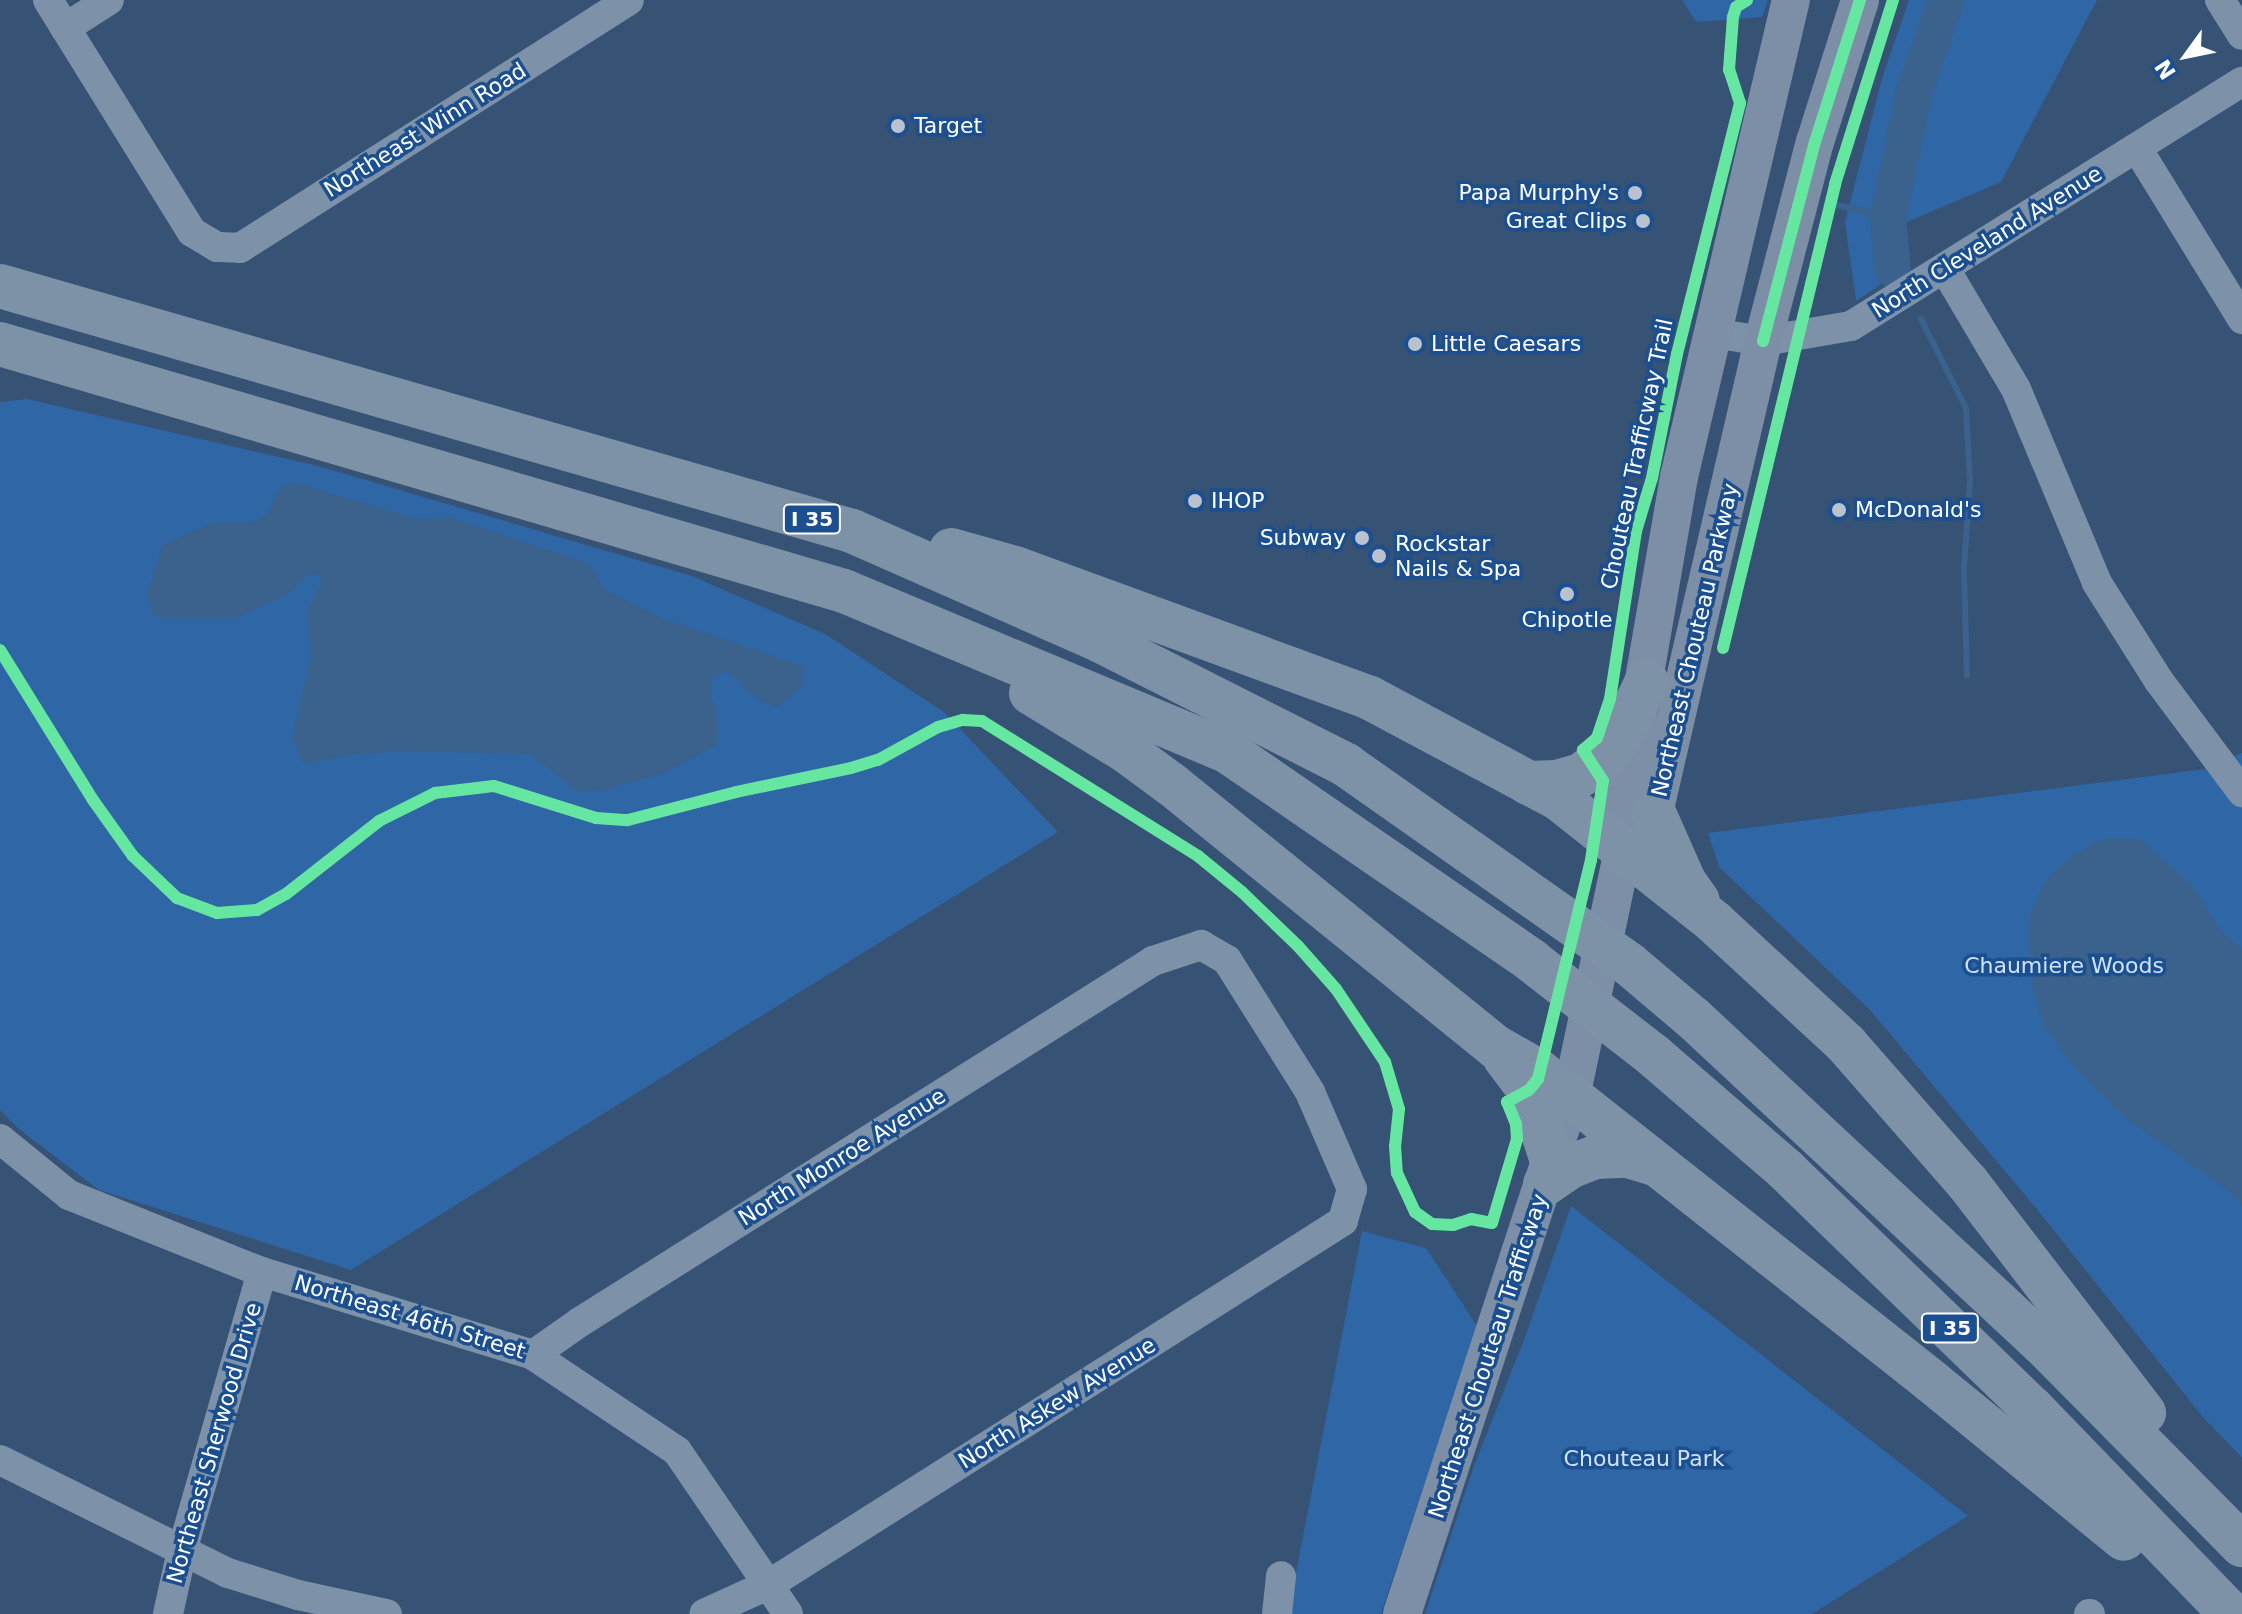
<!DOCTYPE html>
<style>
body{margin:0}
#map{position:relative;width:2242px;height:1614px;overflow:hidden;background:#365274;font-family:"DejaVu Sans",sans-serif}
div>[style]{position:absolute}
.green>*{inset:0;background:#2f66a5}
.water>*{inset:0;background:#3b618d}
.stream>*{height:6px;margin:-3px;padding:0 3px;transform-origin:3px;border-radius:3px;background:#3b618d}
.river>*{height:36px;margin:-18px;padding:0 18px;transform-origin:18px;border-radius:18px;background:#3b618d}
.minor>*{height:30px;margin:-15px;padding:0 15px;transform-origin:15px;border-radius:15px;background:#7d92a8}
.major>*{height:38px;margin:-19px;padding:0 19px;transform-origin:19px;border-radius:19px;background:#7d8ea7}
.highway>*{height:44px;margin:-22px;padding:0 22px;transform-origin:22px;border-radius:22px;background:#7e92a7}
.cycleway>*{height:12px;margin:-6px;padding:0 6px;transform-origin:6px;border-radius:6px;background:#66e7a1}
.dots>*{width:22px;height:22px;translate:-50% -50%;box-sizing:border-box;border:4px solid #1b4f8f;border-radius:50%}
span{translate:-50% -50%;white-space:nowrap;text-align:center;line-height:1.15;-webkit-text-stroke:7px #1b4f8f;paint-order:stroke}
.shield-label span{padding:2px 6px;background:#1b4f8f;border:2px solid;border-radius:6px;-webkit-text-stroke-width:0}
.shield-label{font-size:20px;color:#fff;font-weight:700}
.poi-label{font-size:22px;color:#fff}
.left{translate:0 -50%;text-align:left}
.right{translate:-100% -50%;text-align:right}
.street-label{font-size:22px;color:#fff}
.park-label{font-size:22px;color:#cfe3fa}
.north{position:absolute;left:2146px;top:16px;width:80px;height:80px;-webkit-text-stroke:6px #1b4f8f;paint-order:stroke;rotate:237deg;font-size:22px;font-weight:700;line-height:32px;text-align:center;color:#fff}
.north::after{content:'';display:block;margin:auto;width:28px;height:36px;background:#fff;clip-path:polygon(50% 0,100% 100%,50% 72%,0 100%)}
</style>
<div id="map">
<div class="green">
<i style="clip-path:polygon(1682px 0,1768px 0,1762px 17px,1696px 22px)"></i>
<i style="clip-path:polygon(1909px 0,2097px 0,2001px 182px,1902px 224px,1907px 267px,1856px 301px,1845px 222px,1883px 75px)"></i>
<i style="clip-path:polygon(27px 399px,318px 466px,692px 576px,825px 634px,944px 712px,1058px 832px,351px 1270px,99px 1190px,20px 1130px,0 1110px,0 402px)"></i>
<i style="clip-path:polygon(2242px 753px,2242px 1458px,2202px 1416px,2035px 1207px,1870px 1010px,1719px 867px,1708px 833px,2205px 769px)"></i>
<i style="clip-path:polygon(1571px 1206px,1968px 1516px,1812px 1614px,1425px 1614px,1474px 1466px,1524px 1340px)"></i>
<i style="clip-path:polygon(1362px 1231px,1426px 1248px,1477px 1326px,1381px 1614px,1288px 1614px)"></i>
</div>
<div class="water">
<i style="clip-path:polygon(292px 482px,418px 519px,451px 518px,588px 563px,606px 591px,664px 619px,805px 667px,801px 689px,777px 707px,759px 700px,727px 671px,713px 677px,710px 696px,718px 711px,718px 744px,664px 773px,604px 790px,578px 792px,531px 754px,402px 751px,347px 755px,304px 764px,292px 738px,311px 659px,307px 612px,322px 581px,316px 573px,308px 575px,288px 594px,237px 618px,165px 618px,154px 615px,147px 594px,162px 546px,214px 522px,254px 522px,266px 515px,280px 488px)"></i>
<i style="clip-path:polygon(2103px 839px,2139px 839px,2190px 883px,2220px 930px,2242px 949px,2242px 1205px,2228px 1190px,2127px 1119px,2078px 1071px,2044px 1026px,2030px 978px,2030px 918px,2043px 883px,2070px 857px)"></i>
</div>
<div class="stream">
<i style="left:1837px;top:205px;width:52px;rotate:13.2deg"></i>
<i style="left:1921px;top:319px;width:100px;rotate:63.2deg"></i>
<i style="left:1966px;top:408px;width:73px;rotate:86.9deg"></i>
<i style="left:1970px;top:481px;width:88px;rotate:93.9deg"></i>
<i style="left:1964px;top:569px;width:107px;rotate:88.4deg"></i>
</div>
<div class="river">
<i style="left:1893px;top:270px;width:53px;rotate:-95.4deg"></i>
<i style="left:1888px;top:217px;width:127px;rotate:-78.2deg"></i>
<i style="left:1914px;top:93px;width:98px;rotate:-71deg"></i>
</div>
<div class="minor">
<i style="left:48px;top:0;width:273px;rotate:58.2deg"></i>
<i style="left:192px;top:232px;width:29px;rotate:31deg"></i>
<i style="left:217px;top:247px;width:23px;rotate:2deg"></i>
<i style="left:240px;top:248px;width:461px;rotate:-32.5deg"></i>
<i style="left:2220px;top:0;width:41px;rotate:57.8deg"></i>
<i style="left:65px;top:28px;width:52px;rotate:-32.5deg"></i>
<i style="left:2137px;top:148px;width:201px;rotate:58.4deg"></i>
<i style="left:1945px;top:269px;width:139px;rotate:59.4deg"></i>
<i style="left:2016px;top:389px;width:210px;rotate:67.3deg"></i>
<i style="left:2097px;top:583px;width:116px;rotate:57.7deg"></i>
<i style="left:2159px;top:681px;width:139px;rotate:53.2deg"></i>
<i style="left:1712px;top:333px;width:52px;rotate:8.9deg"></i>
<i style="left:1763px;top:341px;width:89px;rotate:-9.7deg"></i>
<i style="left:1851px;top:326px;width:461px;rotate:-32deg"></i>
<i style="left:0;top:1139px;width:89px;rotate:39.1deg"></i>
<i style="left:69px;top:1195px;width:208px;rotate:21.8deg"></i>
<i style="left:262px;top:1272px;width:283px;rotate:17deg"></i>
<i style="left:533px;top:1355px;width:173px;rotate:33.7deg"></i>
<i style="left:677px;top:1451px;width:197px;rotate:55.7deg"></i>
<i style="left:533px;top:1355px;width:57px;rotate:-35.1deg"></i>
<i style="left:580px;top:1322px;width:677px;rotate:-32.21deg"></i>
<i style="left:1153px;top:961px;width:51px;rotate:-18.4deg"></i>
<i style="left:1201px;top:945px;width:30px;rotate:30deg"></i>
<i style="left:1227px;top:960px;width:156px;rotate:57.8deg"></i>
<i style="left:1310px;top:1092px;width:106px;rotate:66.6deg"></i>
<i style="left:1352px;top:1189px;width:33px;rotate:106deg"></i>
<i style="left:1343px;top:1221px;width:678px;rotate:147.65deg"></i>
<i style="left:770px;top:1584px;width:72px;rotate:155.6deg"></i>
<i style="left:0;top:1460px;width:254px;rotate:26.4deg"></i>
<i style="left:228px;top:1573px;width:73px;rotate:17.4deg"></i>
<i style="left:298px;top:1595px;width:91px;rotate:12.1deg"></i>
<i style="left:168px;top:1614px;width:65px;rotate:-77.5deg"></i>
<i style="left:182px;top:1551px;width:290px;rotate:-74deg"></i>
<i style="left:1277px;top:1614px;width:38px;rotate:-84deg"></i>
<i style="left:2089px;top:1614px;width:1px"></i>
</div>
<div class="major">
<i style="left:1635px;top:836px;width:30px;rotate:-50deg"></i>
<i style="left:1654px;top:813px;width:484px;rotate:-77deg"></i>
<i style="left:1763px;top:341px;width:206px;rotate:-75.4deg"></i>
<i style="left:1815px;top:142px;width:149px;rotate:-72.4deg"></i>
<i style="left:1402px;top:1614px;width:544px;rotate:-71.9deg"></i>
<i style="left:1571px;top:1097px;width:252px;rotate:-78.1deg"></i>
<i style="left:1623px;top:850px;width:43px;rotate:-91.3deg"></i>
<i style="left:1622px;top:807px;width:335px;rotate:-80.2deg"></i>
<i style="left:1679px;top:477px;width:490px;rotate:-76.8deg"></i>
</div>
<div class="highway">
<i style="left:0;top:286px;width:887px;rotate:16.04deg"></i>
<i style="left:852px;top:531px;width:272px;rotate:23.8deg"></i>
<i style="left:1101px;top:641px;width:275px;rotate:26.8deg"></i>
<i style="left:1346px;top:765px;width:346px;rotate:35.1deg"></i>
<i style="left:1629px;top:964px;width:84px;rotate:40.2deg"></i>
<i style="left:1693px;top:1018px;width:478px;rotate:43deg"></i>
<i style="left:2043px;top:1344px;width:283px;rotate:45.3deg"></i>
<i style="left:0;top:344px;width:879px;rotate:16.31deg"></i>
<i style="left:844px;top:591px;width:415px;rotate:22.7deg"></i>
<i style="left:1227px;top:751px;width:370px;rotate:34.5deg"></i>
<i style="left:1532px;top:961px;width:155px;rotate:37.9deg"></i>
<i style="left:1654px;top:1056px;width:174px;rotate:40.8deg"></i>
<i style="left:1786px;top:1170px;width:342px;rotate:44.1deg"></i>
<i style="left:2032px;top:1408px;width:286px;rotate:46deg"></i>
<i style="left:951px;top:550px;width:66px;rotate:15.7deg"></i>
<i style="left:1015px;top:568px;width:378px;rotate:20.1deg"></i>
<i style="left:1370px;top:698px;width:214px;rotate:28.1deg"></i>
<i style="left:1559px;top:799px;width:198px;rotate:38.4deg"></i>
<i style="left:1714px;top:922px;width:180px;rotate:42.7deg"></i>
<i style="left:1846px;top:1044px;width:184px;rotate:48.8deg"></i>
<i style="left:1967px;top:1182px;width:291px;rotate:52.5deg"></i>
<i style="left:1031px;top:693px;width:111px;rotate:31.4deg"></i>
<i style="left:1126px;top:751px;width:56px;rotate:36.3deg"></i>
<i style="left:1171px;top:784px;width:418px;rotate:39deg"></i>
<i style="left:1496px;top:1047px;width:51px;rotate:29.6deg"></i>
<i style="left:1540px;top:1072px;width:498px;rotate:38.3deg"></i>
<i style="left:1931px;top:1381px;width:249px;rotate:39.3deg"></i>
<i style="left:1528px;top:783px;width:29px;rotate:-2deg"></i>
<i style="left:1557px;top:782px;width:25px;rotate:-16deg"></i>
<i style="left:1581px;top:775px;width:27px;rotate:-36deg"></i>
<i style="left:1603px;top:759px;width:34px;rotate:-54deg"></i>
<i style="left:1623px;top:731px;width:55px;rotate:-64.4deg"></i>
<i style="left:1654px;top:813px;width:74px;rotate:66.2deg"></i>
<i style="left:1684px;top:881px;width:24px;rotate:55deg"></i>
<i style="left:1505px;top:1058px;width:40px;rotate:53deg"></i>
<i style="left:1529px;top:1090px;width:71px;rotate:72.1deg"></i>
<i style="left:1545px;top:1184px;width:32px;rotate:-34deg"></i>
<i style="left:1572px;top:1166px;width:25px;rotate:-21deg"></i>
<i style="left:1595px;top:1157px;width:33px;rotate:-2deg"></i>
<i style="left:1628px;top:1156px;width:31px;rotate:17deg"></i>
</div>
<div class="cycleway">
<i style="left:1763px;top:341px;width:206px;rotate:-75.4deg"></i>
<i style="left:1815px;top:142px;width:149px;rotate:-72.4deg"></i>
<i style="left:1723px;top:648px;width:477px;rotate:-76.4deg"></i>
<i style="left:1835px;top:184px;width:193px;rotate:-72.5deg"></i>
<i style="left:0;top:650px;width:176px;rotate:58.2deg"></i>
<i style="left:93px;top:800px;width:69px;rotate:54.5deg"></i>
<i style="left:133px;top:856px;width:61px;rotate:43.7deg"></i>
<i style="left:177px;top:898px;width:43px;rotate:20.6deg"></i>
<i style="left:217px;top:913px;width:40px;rotate:-4.3deg"></i>
<i style="left:257px;top:910px;width:33px;rotate:-29deg"></i>
<i style="left:286px;top:894px;width:118px;rotate:-38.1deg"></i>
<i style="left:379px;top:821px;width:63px;rotate:-26.6deg"></i>
<i style="left:435px;top:793px;width:59px;rotate:-6.8deg"></i>
<i style="left:494px;top:786px;width:107px;rotate:17.4deg"></i>
<i style="left:596px;top:818px;width:32px;rotate:4deg"></i>
<i style="left:628px;top:820px;width:112px;rotate:-14.5deg"></i>
<i style="left:736px;top:792px;width:117px;rotate:-11.8deg"></i>
<i style="left:851px;top:768px;width:28px;rotate:-17deg"></i>
<i style="left:878px;top:760px;width:68px;rotate:-28.8deg"></i>
<i style="left:938px;top:727px;width:26px;rotate:-16deg"></i>
<i style="left:963px;top:720px;width:19px;rotate:3deg"></i>
<i style="left:982px;top:721px;width:255px;rotate:32deg"></i>
<i style="left:1198px;top:856px;width:57px;rotate:39.3deg"></i>
<i style="left:1242px;top:892px;width:78px;rotate:44deg"></i>
<i style="left:1298px;top:946px;width:57px;rotate:48.5deg"></i>
<i style="left:1336px;top:989px;width:88px;rotate:56.1deg"></i>
<i style="left:1385px;top:1062px;width:49px;rotate:73.4deg"></i>
<i style="left:1399px;top:1109px;width:37px;rotate:96deg"></i>
<i style="left:1395px;top:1146px;width:27px;rotate:86deg"></i>
<i style="left:1397px;top:1173px;width:43px;rotate:65.2deg"></i>
<i style="left:1415px;top:1212px;width:21px;rotate:35deg"></i>
<i style="left:1432px;top:1224px;width:21px;rotate:3deg"></i>
<i style="left:1453px;top:1225px;width:19px;rotate:-18deg"></i>
<i style="left:1471px;top:1219px;width:21px;rotate:11deg"></i>
<i style="left:1492px;top:1223px;width:88px;rotate:-73.4deg"></i>
<i style="left:1517px;top:1139px;width:15px;rotate:-94deg"></i>
<i style="left:1516px;top:1124px;width:24px;rotate:-112deg"></i>
<i style="left:1507px;top:1102px;width:25px;rotate:-29deg"></i>
<i style="left:1529px;top:1090px;width:14px;rotate:-51deg"></i>
<i style="left:1538px;top:1079px;width:225px;rotate:-76.4deg"></i>
<i style="left:1591px;top:860px;width:80px;rotate:-81.4deg"></i>
<i style="left:1603px;top:781px;width:37px;rotate:-123deg"></i>
<i style="left:1583px;top:750px;width:18px;rotate:-41deg"></i>
<i style="left:1597px;top:738px;width:41px;rotate:-71.6deg"></i>
<i style="left:1610px;top:699px;width:170px;rotate:-81.2deg"></i>
<i style="left:1636px;top:531px;width:55px;rotate:-73.2deg"></i>
<i style="left:1652px;top:478px;width:126px;rotate:-78.6deg"></i>
<i style="left:1677px;top:354px;width:259px;rotate:-75.9deg"></i>
<i style="left:1740px;top:103px;width:35px;rotate:-108deg"></i>
<i style="left:1729px;top:70px;width:53px;rotate:-85.7deg"></i>
<i style="left:1733px;top:17px;width:10px;rotate:-73deg"></i>
<i style="left:1736px;top:7px;width:13px;rotate:-32deg"></i>
</div>
<div class="dots">
<i style="left:898px;top:126px;background:#b9c2ce"></i>
<i style="left:1635px;top:193px;background:#b9c2ce"></i>
<i style="left:1643px;top:221px;background:#b9c2ce"></i>
<i style="left:1415px;top:344px;background:#b9c2ce"></i>
<i style="left:1195px;top:501px;background:#b9c2ce"></i>
<i style="left:1839px;top:510px;background:#b9c2ce"></i>
<i style="left:1362px;top:538px;background:#b9c2ce"></i>
<i style="left:1379px;top:556px;background:#b9c2ce"></i>
<i style="left:1567px;top:594px;background:#b9c2ce"></i>
</div>
<div class="shield-label">
<span style="left:812px;top:519px">I 35</span>
<span style="left:1950px;top:1328px">I 35</span>
</div>
<div class="poi-label">
<span class="left" style="left:914px;top:126px">Target</span>
<span class="right" style="left:1619px;top:193px">Papa Murphy's</span>
<span class="right" style="left:1627px;top:221px">Great Clips</span>
<span class="left" style="left:1431px;top:344px">Little Caesars</span>
<span class="left" style="left:1211px;top:501px">IHOP</span>
<span class="left" style="left:1855px;top:510px">McDonald's</span>
<span class="right" style="left:1346px;top:538px">Subway</span>
<span class="left" style="left:1395px;top:556px">Rockstar<br>Nails &amp; Spa</span>
<span style="left:1567px;top:620px">Chipotle</span>
</div>
<div class="street-label">
<span style="left:425px;top:130px;rotate:-32deg">Northeast Winn Road</span>
<span style="left:1987px;top:242px;rotate:-32deg">North Cleveland Avenue</span>
<span style="left:1637px;top:454px;rotate:-78deg">Chouteau Trafficway Trail</span>
<span style="left:1695px;top:640px;rotate:-77deg">Northeast Chouteau Parkway</span>
<span style="left:842px;top:1157px;rotate:-32deg">North Monroe Avenue</span>
<span style="left:410px;top:1317px;rotate:17deg">Northeast 46th Street</span>
<span style="left:1488px;top:1356px;rotate:-72deg">Northeast Chouteau Trafficway</span>
<span style="left:1057px;top:1403px;rotate:-32deg">North Askew Avenue</span>
<span style="left:214px;top:1443px;rotate:-74deg">Northeast Sherwood Drive</span>
</div>
<div class="park-label">
<span style="left:2064px;top:966px">Chaumiere Woods</span>
<span style="left:1644px;top:1459px">Chouteau Park</span>
</div>
<div class="north">N</div>
</div>
